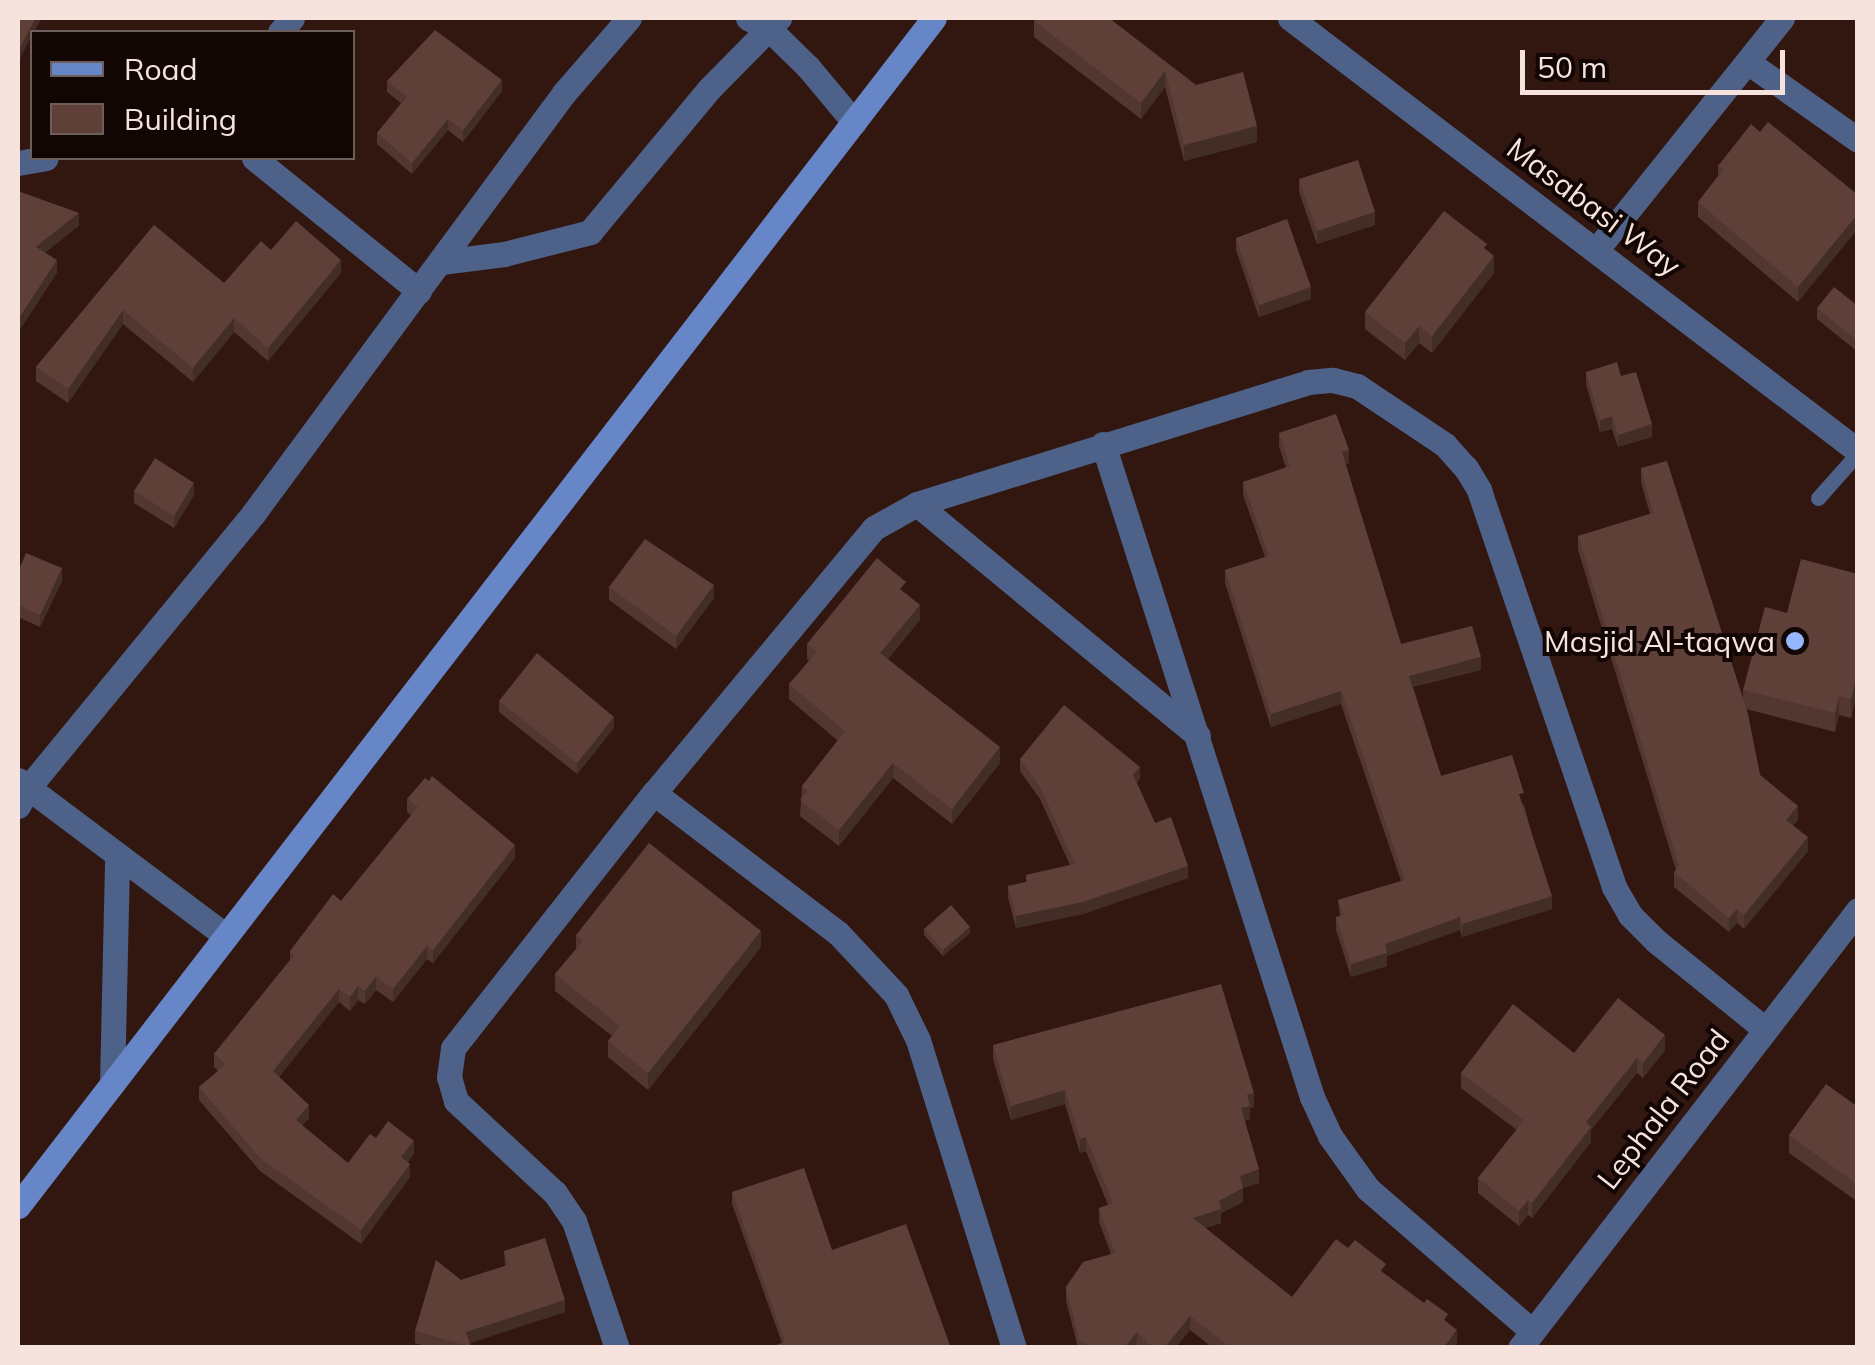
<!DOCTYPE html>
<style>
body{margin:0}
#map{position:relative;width:1875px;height:1365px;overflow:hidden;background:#311710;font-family:Mulish,sans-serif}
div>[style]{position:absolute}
.service>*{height:15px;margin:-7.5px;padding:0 7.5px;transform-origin:7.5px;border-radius:7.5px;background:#4d6189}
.minor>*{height:25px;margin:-12.5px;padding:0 12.5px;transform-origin:12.5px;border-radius:12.5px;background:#4d6189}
.secondary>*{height:25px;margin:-12.5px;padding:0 12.5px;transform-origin:12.5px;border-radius:12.5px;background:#6786c7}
.wall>*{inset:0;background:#513730}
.shaded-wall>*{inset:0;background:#422d27}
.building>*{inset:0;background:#5e4038}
.dots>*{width:28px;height:28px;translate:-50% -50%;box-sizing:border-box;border:5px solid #110604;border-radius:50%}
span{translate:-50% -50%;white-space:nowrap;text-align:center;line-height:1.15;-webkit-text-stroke:8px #110604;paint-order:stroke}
.street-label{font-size:30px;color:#f6e3dd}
.poi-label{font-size:30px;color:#f6e3dd}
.right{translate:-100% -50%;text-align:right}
.frame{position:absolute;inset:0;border:20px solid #f6e3dd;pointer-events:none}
.legend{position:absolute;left:30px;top:30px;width:325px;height:130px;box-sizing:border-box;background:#110604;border:2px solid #6d5e5b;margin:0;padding:12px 18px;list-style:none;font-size:30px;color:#f6e3dd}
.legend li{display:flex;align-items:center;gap:20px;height:50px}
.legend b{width:50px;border:2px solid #6d5e5b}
.scale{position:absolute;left:1520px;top:50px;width:265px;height:45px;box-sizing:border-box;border:5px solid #f6e3dd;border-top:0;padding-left:12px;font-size:30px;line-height:35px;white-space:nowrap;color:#f6e3dd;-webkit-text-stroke:8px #110604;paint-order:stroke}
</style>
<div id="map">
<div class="service">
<i style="left:1818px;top:498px;width:60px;rotate:-48.4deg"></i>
</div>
<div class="minor">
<i style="left:748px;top:18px;width:22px;rotate:27deg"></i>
<i style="left:768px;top:28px;width:56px;rotate:44.3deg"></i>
<i style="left:808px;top:67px;width:72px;rotate:50.1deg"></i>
<i style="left:1290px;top:18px;width:714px;rotate:37.32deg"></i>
<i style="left:280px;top:32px;width:18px;rotate:-49deg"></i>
<i style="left:1749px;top:63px;width:133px;rotate:35.2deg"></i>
<i style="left:254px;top:158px;width:212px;rotate:38.9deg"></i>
<i style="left:18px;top:163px;width:28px;rotate:-10deg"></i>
<i style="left:1597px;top:249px;width:296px;rotate:-51.3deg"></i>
<i style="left:441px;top:262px;width:64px;rotate:-7.2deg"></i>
<i style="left:504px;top:254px;width:89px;rotate:-14.3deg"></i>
<i style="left:590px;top:232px;width:186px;rotate:-50.2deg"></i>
<i style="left:709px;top:89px;width:100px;rotate:-45.4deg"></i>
<i style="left:1103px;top:444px;width:686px;rotate:72.25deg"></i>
<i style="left:1312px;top:1097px;width:43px;rotate:65.2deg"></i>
<i style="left:1330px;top:1136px;width:65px;rotate:54.4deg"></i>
<i style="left:1368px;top:1189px;width:217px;rotate:40.9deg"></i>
<i style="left:917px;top:504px;width:364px;rotate:39.5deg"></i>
<i style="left:18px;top:780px;width:260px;rotate:36.9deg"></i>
<i style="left:654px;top:793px;width:231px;rotate:37.3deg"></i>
<i style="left:838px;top:933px;width:85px;rotate:46.9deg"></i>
<i style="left:896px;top:995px;width:50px;rotate:63.9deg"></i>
<i style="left:918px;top:1040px;width:323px;rotate:72.7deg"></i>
<i style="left:18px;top:806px;width:21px;rotate:-61deg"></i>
<i style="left:28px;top:788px;width:355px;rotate:-50.6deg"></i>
<i style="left:253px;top:514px;width:523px;rotate:-53.55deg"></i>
<i style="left:564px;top:93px;width:99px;rotate:-49.1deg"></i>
<i style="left:112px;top:1084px;width:229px;rotate:-88.7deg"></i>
<i style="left:617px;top:1348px;width:134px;rotate:-108.7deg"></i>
<i style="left:574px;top:1221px;width:34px;rotate:-124deg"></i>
<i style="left:555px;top:1193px;width:135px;rotate:-137.1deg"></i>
<i style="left:456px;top:1101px;width:25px;rotate:-106deg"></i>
<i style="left:449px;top:1077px;width:29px;rotate:-82deg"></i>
<i style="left:453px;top:1048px;width:325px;rotate:-51.8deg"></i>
<i style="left:654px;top:793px;width:344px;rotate:-50.3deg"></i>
<i style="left:874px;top:528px;width:49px;rotate:-29.2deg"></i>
<i style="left:917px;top:504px;width:410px;rotate:-17.3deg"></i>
<i style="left:1308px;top:382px;width:25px;rotate:-5deg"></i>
<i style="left:1333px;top:380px;width:25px;rotate:14deg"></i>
<i style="left:1357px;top:386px;width:106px;rotate:33.8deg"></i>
<i style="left:1445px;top:445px;width:31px;rotate:48deg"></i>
<i style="left:1466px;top:468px;width:26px;rotate:59deg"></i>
<i style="left:1479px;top:490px;width:419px;rotate:71.2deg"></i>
<i style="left:1614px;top:887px;width:32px;rotate:60deg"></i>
<i style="left:1630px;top:915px;width:37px;rotate:45deg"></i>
<i style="left:1656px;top:941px;width:141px;rotate:39deg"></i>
<i style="left:1520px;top:1348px;width:553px;rotate:-52.34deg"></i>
</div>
<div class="secondary">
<i style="left:18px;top:1206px;width:1500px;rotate:-52.37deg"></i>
</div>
<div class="wall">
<i style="clip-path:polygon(1109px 18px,1257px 142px,1184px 161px,1165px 87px,1141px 119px,1034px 37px,1034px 21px)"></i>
<i style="clip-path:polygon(387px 81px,502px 91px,463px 142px,448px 130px,412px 174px,377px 144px,377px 133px,401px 103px,387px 92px)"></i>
<i style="clip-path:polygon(1760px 132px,1858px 195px,1798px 302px,1698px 217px,1698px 202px,1718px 176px,1718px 166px)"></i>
<i style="clip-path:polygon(1299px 179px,1375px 225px,1317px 244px,1299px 192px)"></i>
<i style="clip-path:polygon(154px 225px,224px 283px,271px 250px,341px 273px,268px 361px,234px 332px,193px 382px,123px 324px,68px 403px,36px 381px,36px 367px)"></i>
<i style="clip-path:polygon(1236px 238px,1311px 299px,1259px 317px,1236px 250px)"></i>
<i style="clip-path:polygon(1487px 250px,1494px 273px,1432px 353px,1419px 343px,1405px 360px,1365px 329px,1365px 312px)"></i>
<i style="clip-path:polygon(1858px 306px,1858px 352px,1817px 319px,1817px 308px)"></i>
<i style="clip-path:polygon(1586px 372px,1621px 376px,1652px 437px,1618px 447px,1612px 429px,1600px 432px,1586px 384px)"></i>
<i style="clip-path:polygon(1279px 433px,1349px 463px,1345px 464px,1401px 644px,1481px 670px,1413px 687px,1441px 776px,1524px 805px,1552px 909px,1462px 937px,1460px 930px,1387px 956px,1387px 966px,1351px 977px,1336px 930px,1336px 917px,1340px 916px,1338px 900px,1401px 881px,1341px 704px,1271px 727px,1225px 583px,1225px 570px,1265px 557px,1243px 495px,1243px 482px,1286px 468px,1279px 446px)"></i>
<i style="clip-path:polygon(1641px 468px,1743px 700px,1743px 690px,1787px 613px,1858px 574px,1858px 696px,1856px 696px,1851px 718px,1839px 715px,1835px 732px,1746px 709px,1760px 775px,1798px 820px,1793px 826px,1808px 851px,1744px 929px,1737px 923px,1729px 932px,1674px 887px,1674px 872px,1676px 870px,1578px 550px,1578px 536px,1650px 514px,1641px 482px)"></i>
<i style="clip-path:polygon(134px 491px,194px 495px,174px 528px,134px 503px)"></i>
<i style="clip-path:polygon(18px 572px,62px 581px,40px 627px,18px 617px)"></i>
<i style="clip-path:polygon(609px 587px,714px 598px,676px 649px,609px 600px)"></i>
<i style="clip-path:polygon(906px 593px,920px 620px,888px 659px,1000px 763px,952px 824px,893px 778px,839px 846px,800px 816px,802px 786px,838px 741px,789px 699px,789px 684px,809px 661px,807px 659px,807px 644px)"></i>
<i style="clip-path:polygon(499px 701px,614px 728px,577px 774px,499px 712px)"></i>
<i style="clip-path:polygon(1020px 759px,1140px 778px,1137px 783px,1155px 823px,1188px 878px,1083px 914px,1016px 928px,1008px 898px,1008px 886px,1026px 882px,1026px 875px,1070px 865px,1040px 799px,1020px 771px)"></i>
<i style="clip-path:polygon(407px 799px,515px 858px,433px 963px,427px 959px,393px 1002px,376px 990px,365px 1004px,358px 1000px,350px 1011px,339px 1002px,279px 1077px,309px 1118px,302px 1126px,348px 1163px,376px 1138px,414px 1154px,408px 1162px,410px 1177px,361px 1244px,260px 1171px,199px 1100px,199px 1087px,218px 1071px,214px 1067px,214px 1054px,290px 961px,290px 951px,341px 901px,411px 815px,407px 812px)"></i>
<i style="clip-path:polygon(924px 929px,970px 933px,943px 956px,924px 935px)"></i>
<i style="clip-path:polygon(576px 935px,761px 947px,648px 1090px,608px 1057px,608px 1041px,612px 1036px,555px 991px,555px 974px,576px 949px)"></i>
<i style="clip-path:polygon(993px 1045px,1254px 1107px,1250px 1108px,1250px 1119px,1245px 1121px,1259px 1183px,1243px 1188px,1243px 1202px,1221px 1213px,1221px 1223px,1205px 1228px,1292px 1297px,1386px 1275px,1448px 1323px,1457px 1344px,1454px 1348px,1213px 1348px,1190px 1330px,1175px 1348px,1078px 1348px,1066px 1301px,1066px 1287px,1111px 1254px,1099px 1222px,1099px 1208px,1108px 1205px,1086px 1151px,1080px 1153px,1065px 1104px,1011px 1120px,993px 1059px)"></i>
<i style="clip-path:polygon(1665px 1050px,1643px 1078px,1637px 1073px,1591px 1130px,1591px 1142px,1532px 1218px,1528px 1215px,1519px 1226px,1478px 1193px,1478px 1178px,1517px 1130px,1461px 1088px,1461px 1073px,1574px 1053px)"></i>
<i style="clip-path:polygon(1858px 1107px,1858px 1202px,1789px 1153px,1789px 1135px)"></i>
<i style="clip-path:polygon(732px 1192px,832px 1250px,951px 1348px,782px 1343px,732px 1204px)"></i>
<i style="clip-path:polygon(504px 1251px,565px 1312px,470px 1343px,471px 1348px,429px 1348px,415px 1343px,415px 1331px,461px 1280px,505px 1266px)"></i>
</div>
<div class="shaded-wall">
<i style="clip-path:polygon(36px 18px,42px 18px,34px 32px,32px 32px,32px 35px,18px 63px,18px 52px)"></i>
<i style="clip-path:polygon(1165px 71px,1165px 87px,1141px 119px,1141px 103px)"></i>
<i style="clip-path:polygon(502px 80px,502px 91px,463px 142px,463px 130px)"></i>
<i style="clip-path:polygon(448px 119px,448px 130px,412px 174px,412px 163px)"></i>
<i style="clip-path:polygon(1257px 126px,1257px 142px,1184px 161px,1184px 145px)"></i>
<i style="clip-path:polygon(1375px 212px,1375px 225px,1317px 244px,1317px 231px)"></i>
<i style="clip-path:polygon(79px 213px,79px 226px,36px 260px,36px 247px)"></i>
<i style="clip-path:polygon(1858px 214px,1858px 229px,1798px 302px,1798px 287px)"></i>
<i style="clip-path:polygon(1494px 256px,1494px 273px,1432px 353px,1432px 336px)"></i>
<i style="clip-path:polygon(57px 260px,57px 273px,18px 333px,18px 320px)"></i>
<i style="clip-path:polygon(341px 260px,341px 273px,268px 361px,268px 348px)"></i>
<i style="clip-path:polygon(1311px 287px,1311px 299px,1259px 317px,1259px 305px)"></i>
<i style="clip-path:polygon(123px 310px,123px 324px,68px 403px,68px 389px)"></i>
<i style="clip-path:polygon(234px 318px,234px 332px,193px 382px,193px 368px)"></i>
<i style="clip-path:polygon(1419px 326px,1419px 343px,1405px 360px,1405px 343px)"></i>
<i style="clip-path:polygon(1612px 416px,1612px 429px,1600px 432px,1600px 420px)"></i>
<i style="clip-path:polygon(1652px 424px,1652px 437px,1618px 447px,1618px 435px)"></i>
<i style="clip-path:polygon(1349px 450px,1349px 463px,1342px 465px,1342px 452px)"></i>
<i style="clip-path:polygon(194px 483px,194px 495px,174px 528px,174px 516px)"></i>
<i style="clip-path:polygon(62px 568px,62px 581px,40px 627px,40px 615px)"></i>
<i style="clip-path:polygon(714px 585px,714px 598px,676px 649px,676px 636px)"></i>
<i style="clip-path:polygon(920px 605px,920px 620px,880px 668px,880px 653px)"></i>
<i style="clip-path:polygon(1481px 657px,1481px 670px,1409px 688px,1409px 676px)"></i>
<i style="clip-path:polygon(1856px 678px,1856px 696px,1851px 718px,1851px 699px)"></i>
<i style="clip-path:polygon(1341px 691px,1341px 704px,1271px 727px,1271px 714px)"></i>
<i style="clip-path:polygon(1839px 696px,1839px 715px,1835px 732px,1835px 713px)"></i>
<i style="clip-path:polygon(614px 717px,614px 728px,577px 774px,577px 763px)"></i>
<i style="clip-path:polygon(1000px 747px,1000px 763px,952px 824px,952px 809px)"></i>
<i style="clip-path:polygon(893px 763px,893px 778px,839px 846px,839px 830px)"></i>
<i style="clip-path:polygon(1140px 767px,1140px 778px,1133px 787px,1133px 775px)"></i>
<i style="clip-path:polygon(1798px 806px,1798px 820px,1786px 834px,1786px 820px)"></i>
<i style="clip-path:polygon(1808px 837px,1808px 851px,1744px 929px,1744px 915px)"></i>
<i style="clip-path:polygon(515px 845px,515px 858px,433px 963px,433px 950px)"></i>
<i style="clip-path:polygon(1188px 866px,1188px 878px,1083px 914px,1016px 928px,1016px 916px)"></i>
<i style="clip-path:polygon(1552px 896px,1552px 909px,1462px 937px,1462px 924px)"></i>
<i style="clip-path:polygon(1737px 909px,1737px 923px,1729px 932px,1729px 918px)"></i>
<i style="clip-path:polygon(1460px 917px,1460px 930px,1387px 956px,1387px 966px,1351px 977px,1351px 964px,1385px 944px)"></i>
<i style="clip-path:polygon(970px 927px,970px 933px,943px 956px,943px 950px)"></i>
<i style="clip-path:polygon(761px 931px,761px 947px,648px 1090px,648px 1073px)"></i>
<i style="clip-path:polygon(427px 946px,427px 959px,393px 1002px,393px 989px)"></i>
<i style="clip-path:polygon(376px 976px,376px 990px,365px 1004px,365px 991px)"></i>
<i style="clip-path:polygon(358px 986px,358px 1000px,350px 1011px,350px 997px)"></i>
<i style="clip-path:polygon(339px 989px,339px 1002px,273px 1084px,273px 1071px)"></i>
<i style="clip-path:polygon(1665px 1035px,1665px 1050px,1643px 1078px,1643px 1063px)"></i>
<i style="clip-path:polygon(1637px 1058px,1637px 1073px,1591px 1130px,1591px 1142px,1532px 1218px,1532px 1203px,1586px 1122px)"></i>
<i style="clip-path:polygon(1065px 1090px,1065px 1104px,1011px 1120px,1011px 1106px)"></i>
<i style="clip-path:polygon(1254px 1093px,1254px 1107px,1250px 1108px,1250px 1119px,1241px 1122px,1241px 1108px,1247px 1095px)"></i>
<i style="clip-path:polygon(309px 1105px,309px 1118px,296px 1133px,296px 1120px)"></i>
<i style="clip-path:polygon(1086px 1137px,1086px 1151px,1080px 1153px,1080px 1139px)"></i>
<i style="clip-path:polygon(414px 1141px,414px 1154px,401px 1170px,401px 1157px)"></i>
<i style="clip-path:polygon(410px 1164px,410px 1177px,361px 1244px,361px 1230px)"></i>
<i style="clip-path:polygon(1259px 1169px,1259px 1183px,1243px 1188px,1243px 1202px,1221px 1213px,1221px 1223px,1193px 1232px,1193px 1218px,1219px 1201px,1240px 1176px)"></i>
<i style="clip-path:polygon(1528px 1200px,1528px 1215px,1519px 1226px,1519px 1211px)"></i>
<i style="clip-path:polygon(565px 1300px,565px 1312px,466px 1344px,466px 1332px)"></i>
<i style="clip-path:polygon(1190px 1316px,1190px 1330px,1175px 1348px,1164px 1348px)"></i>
<i style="clip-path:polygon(1457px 1330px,1457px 1344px,1454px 1348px,1443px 1348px)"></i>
<i style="clip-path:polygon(1137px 1332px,1136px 1348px,1124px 1348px)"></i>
</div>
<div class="building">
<i style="clip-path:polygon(18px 18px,36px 18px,18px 52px)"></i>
<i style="clip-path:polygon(1037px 18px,1109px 18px,1196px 85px,1243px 72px,1257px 126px,1184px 145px,1165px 71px,1141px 103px,1034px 21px)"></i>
<i style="clip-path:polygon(435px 30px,502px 80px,463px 130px,448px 119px,412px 163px,377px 133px,407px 97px,387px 81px)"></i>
<i style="clip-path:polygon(1768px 122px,1858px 195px,1858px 214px,1798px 287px,1698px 202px,1723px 170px,1718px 166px,1751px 124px,1760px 132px)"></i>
<i style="clip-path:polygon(1358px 160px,1375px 212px,1317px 231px,1299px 179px)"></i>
<i style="clip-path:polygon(18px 191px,79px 213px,36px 247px,57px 260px,18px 320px)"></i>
<i style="clip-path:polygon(1444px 211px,1487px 244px,1484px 248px,1494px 256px,1432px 336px,1419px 326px,1405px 343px,1365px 312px)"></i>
<i style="clip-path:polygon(1287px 219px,1311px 287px,1259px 305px,1236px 238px)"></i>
<i style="clip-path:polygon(296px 221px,341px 260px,268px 348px,234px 318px,193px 368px,123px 310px,68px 389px,36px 367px,154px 225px,224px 283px,261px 241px,271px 250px)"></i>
<i style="clip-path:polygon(1834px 287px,1858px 306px,1858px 341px,1817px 308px)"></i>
<i style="clip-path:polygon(1617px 362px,1621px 376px,1636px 372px,1652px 424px,1618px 435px,1612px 416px,1600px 420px,1586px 372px)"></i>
<i style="clip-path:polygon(1336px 414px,1349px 450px,1342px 452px,1401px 644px,1472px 626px,1481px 657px,1409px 676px,1441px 776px,1512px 755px,1524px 793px,1519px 794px,1552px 896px,1462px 924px,1460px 917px,1385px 944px,1387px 953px,1351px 964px,1336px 917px,1343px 915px,1338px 900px,1405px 880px,1341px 691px,1271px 714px,1225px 570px,1269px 556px,1243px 482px,1290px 466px,1279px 433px)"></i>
<i style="clip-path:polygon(155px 458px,194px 483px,174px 516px,134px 491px)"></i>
<i style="clip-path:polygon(1667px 461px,1748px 714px,1760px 775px,1798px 806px,1786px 820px,1808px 837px,1744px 915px,1737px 909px,1729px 918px,1674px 872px,1679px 866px,1578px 536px,1653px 513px,1641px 468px)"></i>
<i style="clip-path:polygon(645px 539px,714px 585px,676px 636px,609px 587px)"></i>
<i style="clip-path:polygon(26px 553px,62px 568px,40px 615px,18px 605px,18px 572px)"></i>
<i style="clip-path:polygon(877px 558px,906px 582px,900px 589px,920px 605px,880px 653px,1000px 747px,952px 809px,893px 763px,839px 830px,800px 800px,808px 791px,802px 786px,845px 731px,789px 684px,817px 652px,807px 644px)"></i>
<i style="clip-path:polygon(1801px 559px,1858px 574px,1858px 678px,1856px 678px,1851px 699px,1839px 696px,1835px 713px,1743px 690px,1765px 607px,1787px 613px)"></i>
<i style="clip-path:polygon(537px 653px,614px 717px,577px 763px,499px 701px)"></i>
<i style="clip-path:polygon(1064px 705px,1140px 767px,1133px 775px,1155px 823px,1171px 817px,1188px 866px,1083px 902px,1016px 916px,1008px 886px,1027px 882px,1026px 875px,1075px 864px,1040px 787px,1020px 759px)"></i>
<i style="clip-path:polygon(432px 776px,515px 845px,433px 950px,427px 946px,393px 989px,376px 976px,365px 991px,358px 986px,350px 997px,339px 989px,273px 1071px,309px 1105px,296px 1120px,348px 1163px,370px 1134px,376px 1138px,388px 1121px,414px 1141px,401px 1157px,410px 1164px,361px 1230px,260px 1158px,199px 1087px,226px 1064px,214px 1054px,294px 955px,290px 951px,333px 894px,341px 901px,418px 807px,407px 799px,425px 778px,429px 781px)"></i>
<i style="clip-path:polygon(649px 843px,761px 931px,648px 1073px,608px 1041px,620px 1026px,555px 974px,583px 941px,576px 935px)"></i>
<i style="clip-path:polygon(951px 905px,970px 927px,943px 950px,924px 929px)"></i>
<i style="clip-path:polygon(1221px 984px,1254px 1093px,1247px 1095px,1250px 1106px,1241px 1108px,1259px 1169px,1240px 1176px,1243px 1188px,1219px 1201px,1221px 1209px,1193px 1218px,1292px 1297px,1336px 1239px,1348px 1248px,1355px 1240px,1386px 1264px,1381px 1271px,1424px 1303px,1427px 1299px,1448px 1314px,1444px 1320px,1457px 1330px,1443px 1348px,1231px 1348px,1190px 1316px,1164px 1348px,1153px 1348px,1137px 1332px,1124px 1348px,1090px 1348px,1079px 1339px,1066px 1287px,1083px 1262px,1115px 1253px,1099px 1208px,1113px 1203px,1086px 1137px,1080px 1139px,1065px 1090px,1011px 1106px,993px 1045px)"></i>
<i style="clip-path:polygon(1618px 998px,1665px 1035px,1643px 1063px,1637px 1058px,1586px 1122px,1591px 1127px,1532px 1203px,1528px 1200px,1519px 1211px,1478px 1178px,1524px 1120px,1461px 1073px,1513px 1004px,1574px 1053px)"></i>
<i style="clip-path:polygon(1826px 1084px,1858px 1107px,1858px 1185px,1789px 1135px)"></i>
<i style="clip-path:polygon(804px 1168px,832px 1250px,906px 1224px,951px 1348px,766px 1348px,785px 1342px,732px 1192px)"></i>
<i style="clip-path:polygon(545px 1238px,565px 1300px,466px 1332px,471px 1347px,415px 1331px,436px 1260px,461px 1280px,508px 1265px,504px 1251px)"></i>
</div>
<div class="dots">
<i style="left:1795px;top:641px;background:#94b7fd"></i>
</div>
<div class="street-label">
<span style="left:1594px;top:207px;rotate:37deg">Masabasi Way</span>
<span style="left:1663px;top:1109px;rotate:-52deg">Lephala Road</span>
</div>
<div class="poi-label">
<span class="right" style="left:1775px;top:641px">Masjid Al-taqwa</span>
</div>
<div class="frame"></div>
<ul class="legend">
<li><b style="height:12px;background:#6786c7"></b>Road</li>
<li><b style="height:28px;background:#5e4038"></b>Building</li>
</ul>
<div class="scale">50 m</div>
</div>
